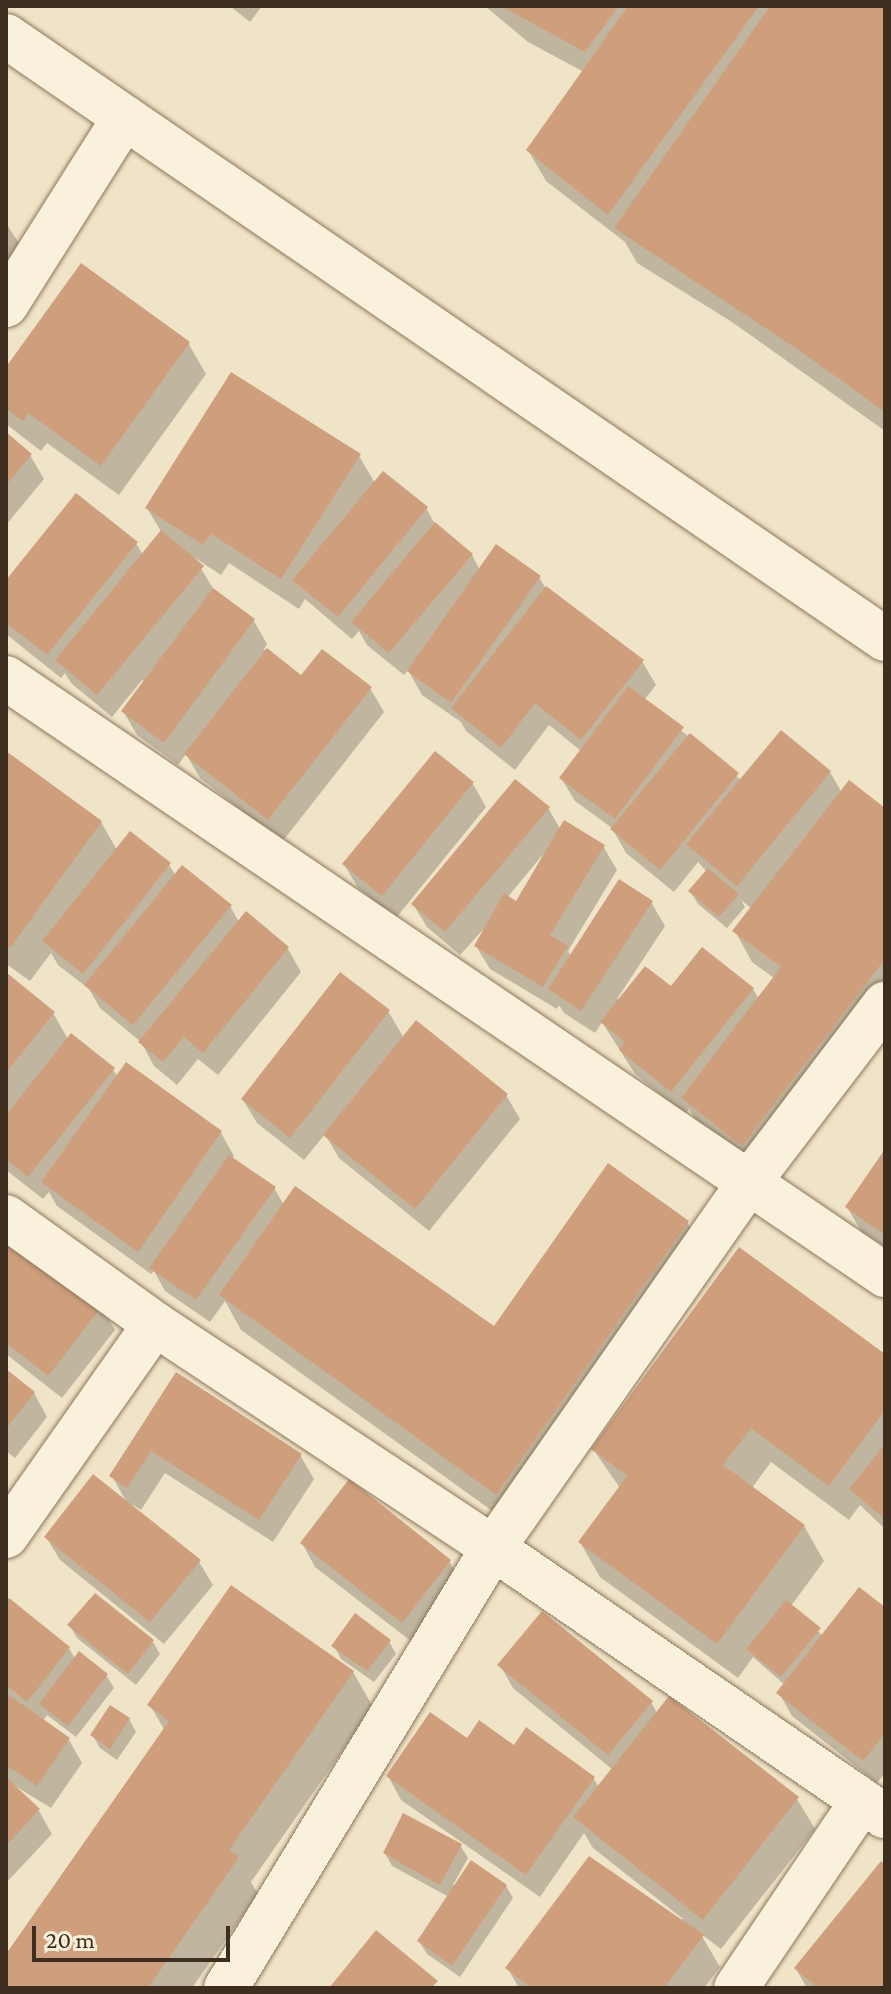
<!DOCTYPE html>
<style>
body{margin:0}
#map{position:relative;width:891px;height:1994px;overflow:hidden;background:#f0e4c8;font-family:"Crimson Pro",serif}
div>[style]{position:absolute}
.shadow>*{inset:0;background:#0003}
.building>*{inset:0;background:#cf9f7d}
.roads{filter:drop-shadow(0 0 2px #8d765c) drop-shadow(0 0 2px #8d765c)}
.minor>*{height:44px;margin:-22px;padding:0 22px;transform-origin:22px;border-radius:22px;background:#faf1dc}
span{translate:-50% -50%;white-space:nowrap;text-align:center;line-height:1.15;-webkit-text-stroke:6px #f7eed8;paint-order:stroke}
.frame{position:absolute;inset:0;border:8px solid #3d2e20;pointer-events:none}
.scale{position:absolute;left:32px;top:1926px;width:198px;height:36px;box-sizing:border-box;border:4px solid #3d2e20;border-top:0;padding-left:10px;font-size:24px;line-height:28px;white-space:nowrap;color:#3d2e20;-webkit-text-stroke:6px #f7eed8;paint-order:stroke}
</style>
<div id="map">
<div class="shadow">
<i style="clip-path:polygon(230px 6px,262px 6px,250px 22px)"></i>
<i style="clip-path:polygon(485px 6px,885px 6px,885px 431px,732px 322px,637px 263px,625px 242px,546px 181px,528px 150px,584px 72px,528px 42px)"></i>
<i style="clip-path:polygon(6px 223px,22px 248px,6px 269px)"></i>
<i style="clip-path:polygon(188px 343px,206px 374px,119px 495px,47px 443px,41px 451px,6px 424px,6px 371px)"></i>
<i style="clip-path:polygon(6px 435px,30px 455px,44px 479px,6px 525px)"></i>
<i style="clip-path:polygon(evenodd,359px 456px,375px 483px,426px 508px,436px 526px,472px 555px,480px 570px,539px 577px,546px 589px,642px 661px,656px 685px,644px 700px,741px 780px,830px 772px,842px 793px,885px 811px,885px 1012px,760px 1175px,701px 1129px,689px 1109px,685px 1114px,635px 1074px,602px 1022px,595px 1033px,564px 1013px,559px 1005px,557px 1009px,490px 969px,476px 946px,490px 922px,460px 955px,427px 927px,413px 904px,548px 808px,561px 830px,603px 846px,617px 870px,568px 951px,571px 956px,651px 902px,665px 926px,617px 999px,671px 989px,753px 989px,759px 999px,774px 978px,752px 962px,735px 931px,752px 909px,741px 900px,745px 907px,727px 928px,698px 904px,690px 891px,707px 872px,698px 862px,674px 892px,626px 853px,612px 828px,575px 801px,561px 778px,581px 751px,549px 725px,515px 770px,466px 731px,461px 722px,422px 695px,408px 670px,404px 675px,367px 645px,359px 631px,352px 639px,305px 599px,299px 609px,229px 563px,221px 575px,195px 558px,215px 592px,254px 621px,267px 644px,264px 649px,302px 678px,370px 688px,384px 712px,282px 842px,200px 778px,186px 754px,178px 765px,137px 735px,123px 711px,145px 682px,142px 680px,112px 717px,71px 683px,65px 673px,61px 678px,6px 634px,6px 583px,136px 543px,143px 555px,162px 533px,147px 508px,359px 456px,544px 853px,517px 904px,507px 898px,544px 853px)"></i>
<i style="clip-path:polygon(6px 753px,101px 822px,117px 850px,169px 865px,176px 876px,230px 906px,239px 922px,288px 949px,301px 972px,218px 1075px,198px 1059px,177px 1085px,154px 1066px,141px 1042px,100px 1008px,89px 989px,58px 965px,51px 953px,30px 981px,6px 964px)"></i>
<i style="clip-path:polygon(435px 754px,473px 784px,486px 807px,396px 918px,358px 888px,344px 864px)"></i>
<i style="clip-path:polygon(6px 978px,53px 1013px,68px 1039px,113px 1070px,118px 1077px,127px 1065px,221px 1133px,234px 1156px,232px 1159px,274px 1188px,284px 1205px,495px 1329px,687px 1222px,707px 1257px,516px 1528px,241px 1330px,225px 1301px,210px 1322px,165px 1291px,154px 1271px,151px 1274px,57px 1206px,49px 1192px,43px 1199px,6px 1170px)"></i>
<i style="clip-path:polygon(388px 1011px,404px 1038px,506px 1095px,520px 1119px,429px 1231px,339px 1158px,325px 1134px,304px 1160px,257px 1123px,243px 1100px)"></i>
<i style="clip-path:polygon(885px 1152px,885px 1247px,861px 1231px,847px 1207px)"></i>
<i style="clip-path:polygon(6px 1232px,101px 1307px,115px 1330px,62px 1398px,6px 1354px)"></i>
<i style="clip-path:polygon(885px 1357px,885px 1529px,860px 1505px,849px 1520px,771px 1462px,752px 1488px,804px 1526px,824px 1561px,791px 1606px,823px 1636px,885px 1609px,885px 1773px,877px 1783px,792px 1716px,779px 1693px,785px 1685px,753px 1657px,738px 1678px,600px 1577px,580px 1542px,620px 1488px,593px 1449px)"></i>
<i style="clip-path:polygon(6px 1371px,34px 1393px,47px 1417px,15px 1458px,6px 1451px)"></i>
<i style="clip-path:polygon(177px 1375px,300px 1455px,314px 1479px,273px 1542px,165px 1473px,141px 1510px,133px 1505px,131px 1507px,199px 1562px,213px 1585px,164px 1644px,60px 1560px,46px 1537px,127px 1503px,112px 1476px)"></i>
<i style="clip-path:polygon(302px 1543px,449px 1561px,463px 1585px,416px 1645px,315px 1567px)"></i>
<i style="clip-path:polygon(95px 1595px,153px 1642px,160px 1654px,136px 1685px,77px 1638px,70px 1626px)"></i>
<i style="clip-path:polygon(10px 1601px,69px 1648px,75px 1659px,106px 1675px,114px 1688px,76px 1737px,47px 1715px,43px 1721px,69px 1740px,82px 1763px,51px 1808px,7px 1781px,39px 1811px,52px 1834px,6px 1883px,6px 1605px)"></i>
<i style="clip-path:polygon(389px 1641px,396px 1654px,374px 1682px,341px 1659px,334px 1646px)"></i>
<i style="clip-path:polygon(500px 1665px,651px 1702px,657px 1713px,797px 1799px,815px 1829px,721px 1949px,700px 1933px,720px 1967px,704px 1988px,519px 1988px,508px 1969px,683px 1919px,593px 1848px,584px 1833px,540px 1897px,401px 1800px,388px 1776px,467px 1741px,515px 1747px,593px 1778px,599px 1787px,613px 1770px,513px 1688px)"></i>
<i style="clip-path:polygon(353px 1672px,373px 1707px,251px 1882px,258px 1894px,192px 1988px,6px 1988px,6px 1958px,165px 1731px,150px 1705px)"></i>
<i style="clip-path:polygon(129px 1719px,136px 1732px,117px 1760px,100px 1748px,93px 1736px)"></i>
<i style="clip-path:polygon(460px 1845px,468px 1858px,453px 1885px,506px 1886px,513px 1898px,460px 1977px,427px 1954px,419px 1941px,449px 1897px,392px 1866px,385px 1853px)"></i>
<i style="clip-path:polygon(885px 1866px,885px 1988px,807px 1988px,796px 1969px)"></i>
</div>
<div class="building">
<i style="clip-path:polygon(501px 6px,619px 6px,585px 52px)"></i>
<i style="clip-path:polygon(628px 6px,759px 6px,608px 215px,526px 150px)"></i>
<i style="clip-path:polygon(770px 6px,885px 6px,885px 412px,800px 351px,614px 228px)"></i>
<i style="clip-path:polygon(81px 263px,190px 342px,101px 466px,28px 413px,23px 421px,6px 409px,6px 367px)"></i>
<i style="clip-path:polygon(231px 372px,361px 454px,281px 579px,211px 534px,203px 545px,145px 508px)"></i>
<i style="clip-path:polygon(6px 432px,32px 454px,6px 485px)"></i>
<i style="clip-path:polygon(383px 471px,428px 507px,338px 617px,292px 580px)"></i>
<i style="clip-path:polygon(76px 493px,138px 542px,47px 655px,6px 623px,6px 580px)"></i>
<i style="clip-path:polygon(435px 522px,473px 554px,389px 653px,351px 622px)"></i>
<i style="clip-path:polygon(161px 530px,204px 566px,97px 695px,55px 660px)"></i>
<i style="clip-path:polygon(496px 544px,541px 576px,451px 703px,407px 671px)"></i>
<i style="clip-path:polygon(546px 586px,644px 660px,581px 740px,535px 703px,501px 748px,451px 708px)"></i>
<i style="clip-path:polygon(213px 588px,255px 619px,164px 743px,121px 711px)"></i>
<i style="clip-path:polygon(267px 648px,301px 675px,322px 649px,372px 687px,268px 820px,184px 754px)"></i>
<i style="clip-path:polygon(628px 686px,684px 727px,615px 819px,559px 778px)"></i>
<i style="clip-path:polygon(781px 730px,831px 771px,737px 886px,686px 844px)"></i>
<i style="clip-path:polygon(690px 733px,739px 773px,660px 870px,610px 829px)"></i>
<i style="clip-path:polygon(6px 751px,102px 821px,10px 948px,6px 945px)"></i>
<i style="clip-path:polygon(435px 751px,474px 782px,382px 896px,342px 864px)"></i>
<i style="clip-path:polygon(515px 779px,550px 807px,445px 932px,411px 904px)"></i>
<i style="clip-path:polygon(849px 780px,885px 808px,885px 959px,742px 1146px,681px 1098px,781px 967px,732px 931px)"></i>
<i style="clip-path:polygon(564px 820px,605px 845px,550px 935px,568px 946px,543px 987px,474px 946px,504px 893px,516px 901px)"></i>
<i style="clip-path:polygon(130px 831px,171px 863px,83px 974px,42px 941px)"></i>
<i style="clip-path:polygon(182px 865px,232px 905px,133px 1025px,84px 985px)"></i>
<i style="clip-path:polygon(708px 868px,739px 894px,719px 917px,688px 891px)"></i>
<i style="clip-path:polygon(619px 879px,653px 901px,581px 1011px,548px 989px)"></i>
<i style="clip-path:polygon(246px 911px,289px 947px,203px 1053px,184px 1037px,163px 1062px,138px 1042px)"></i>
<i style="clip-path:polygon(702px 947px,754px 988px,671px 1092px,619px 1050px,625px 1042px,600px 1022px,645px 966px,671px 986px)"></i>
<i style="clip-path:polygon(340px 972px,390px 1010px,290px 1138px,241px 1099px)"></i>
<i style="clip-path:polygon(7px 973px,55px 1012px,6px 1073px,6px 975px)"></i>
<i style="clip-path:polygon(416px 1020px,508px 1094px,415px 1209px,323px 1135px)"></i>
<i style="clip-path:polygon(71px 1033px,115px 1068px,28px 1177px,6px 1159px,6px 1115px)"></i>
<i style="clip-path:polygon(126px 1062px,222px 1131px,138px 1252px,41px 1182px)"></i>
<i style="clip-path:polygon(885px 1149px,885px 1235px,845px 1207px)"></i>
<i style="clip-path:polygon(229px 1155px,276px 1187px,196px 1300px,149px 1268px)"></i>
<i style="clip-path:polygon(608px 1163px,689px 1221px,496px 1495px,219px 1295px,295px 1186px,494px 1326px)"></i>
<i style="clip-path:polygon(6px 1230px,103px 1305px,48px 1376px,6px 1343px)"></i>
<i style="clip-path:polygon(739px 1247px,885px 1354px,885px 1410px,829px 1486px,751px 1428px,723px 1465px,805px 1525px,717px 1644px,578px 1542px,627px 1476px,591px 1449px)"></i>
<i style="clip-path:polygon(6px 1369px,35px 1392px,6px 1429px)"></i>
<i style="clip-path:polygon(176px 1372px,302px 1454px,259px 1520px,151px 1451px,127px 1488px,109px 1476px)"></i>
<i style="clip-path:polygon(885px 1444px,885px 1519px,849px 1489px)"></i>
<i style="clip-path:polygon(93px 1474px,201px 1560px,150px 1622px,44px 1537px)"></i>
<i style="clip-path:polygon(349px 1479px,451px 1560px,402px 1623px,300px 1543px)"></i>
<i style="clip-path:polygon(231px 1585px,354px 1671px,229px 1850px,239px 1857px,148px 1988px,6px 1988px,6px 1954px,169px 1721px,147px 1705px)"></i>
<i style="clip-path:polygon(859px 1587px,885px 1607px,885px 1733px,863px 1761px,776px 1693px)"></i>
<i style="clip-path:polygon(95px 1593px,154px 1640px,128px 1674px,67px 1625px)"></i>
<i style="clip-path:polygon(9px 1598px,70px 1647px,27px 1702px,6px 1685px,6px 1602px)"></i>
<i style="clip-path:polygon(786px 1600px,821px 1628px,781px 1677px,746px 1649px)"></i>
<i style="clip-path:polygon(542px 1611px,653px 1701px,608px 1755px,497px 1665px)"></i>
<i style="clip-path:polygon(355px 1613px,391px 1640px,367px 1671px,331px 1646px)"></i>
<i style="clip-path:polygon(79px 1651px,108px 1674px,68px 1726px,39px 1704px)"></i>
<i style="clip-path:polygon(6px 1693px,70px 1738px,37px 1786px,6px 1765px)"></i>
<i style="clip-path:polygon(669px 1696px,799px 1797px,703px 1920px,573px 1817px)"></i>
<i style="clip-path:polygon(110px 1705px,130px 1718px,110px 1749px,90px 1735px)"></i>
<i style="clip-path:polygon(430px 1712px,467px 1738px,479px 1720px,514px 1745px,526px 1727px,595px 1777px,526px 1875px,386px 1776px)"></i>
<i style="clip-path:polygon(6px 1777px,40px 1809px,6px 1846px)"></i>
<i style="clip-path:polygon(403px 1813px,462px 1844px,440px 1885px,383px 1853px)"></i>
<i style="clip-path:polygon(589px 1856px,704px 1935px,664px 1988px,531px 1988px,505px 1968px)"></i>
<i style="clip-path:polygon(471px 1860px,507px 1885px,452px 1966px,417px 1941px)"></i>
<i style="clip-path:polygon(881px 1861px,885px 1864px,885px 1988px,818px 1988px,794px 1968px)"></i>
<i style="clip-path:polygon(376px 1930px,438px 1981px,431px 1988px,329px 1988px)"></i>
</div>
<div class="roads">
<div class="minor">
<i style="left:6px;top:36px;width:1066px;rotate:34.45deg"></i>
<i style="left:6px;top:305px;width:222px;rotate:-57.7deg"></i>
<i style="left:6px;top:678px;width:1063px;rotate:34.18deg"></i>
<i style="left:6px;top:1217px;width:183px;rotate:35.7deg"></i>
<i style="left:155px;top:1324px;width:405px;rotate:33.5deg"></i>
<i style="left:493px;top:1548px;width:475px;rotate:34.4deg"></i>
<i style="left:6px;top:1536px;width:259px;rotate:-54.9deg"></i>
<i style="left:226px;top:1988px;width:515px;rotate:-58.75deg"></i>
<i style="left:493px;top:1548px;width:448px;rotate:-55deg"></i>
<i style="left:750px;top:1181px;width:223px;rotate:-52.7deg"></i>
<i style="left:736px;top:1988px;width:225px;rotate:-56deg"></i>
</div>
</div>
<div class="frame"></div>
<div class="scale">20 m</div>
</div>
